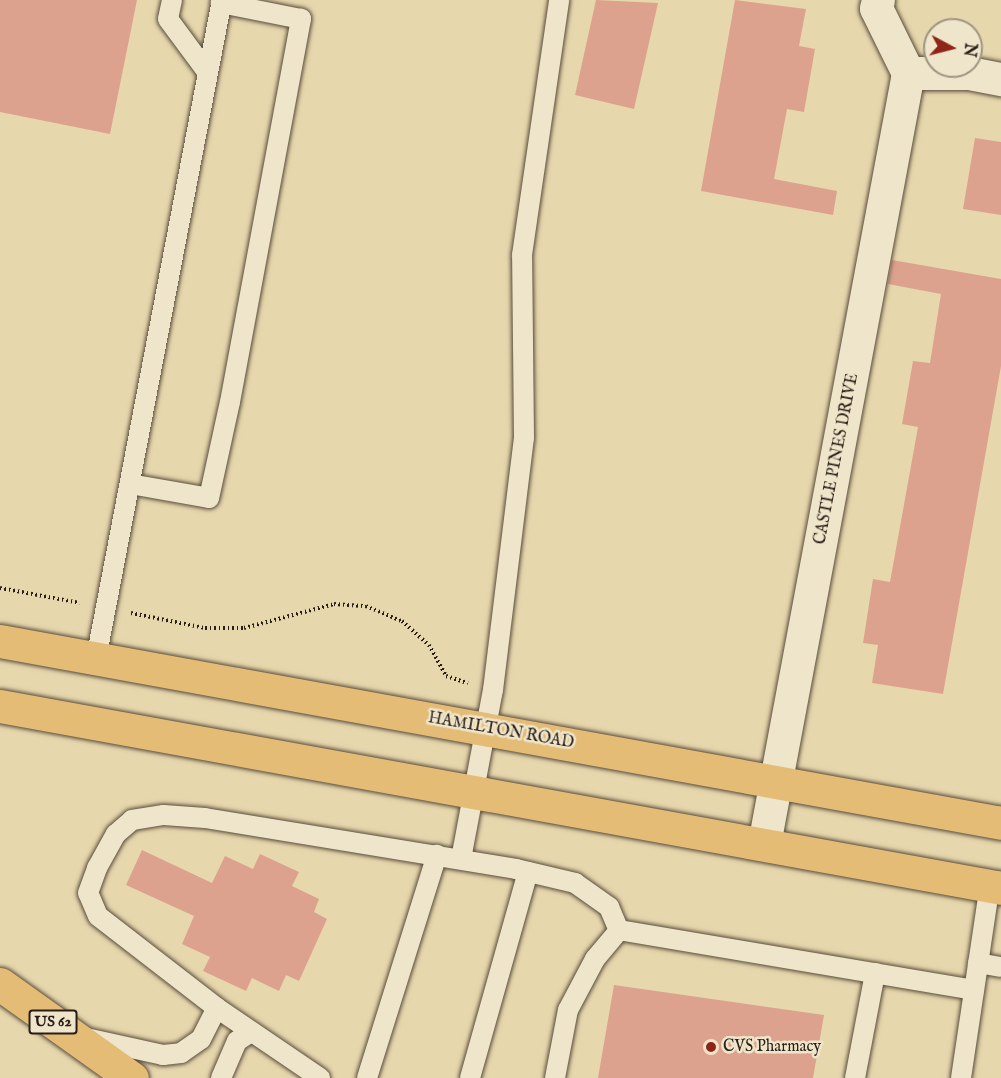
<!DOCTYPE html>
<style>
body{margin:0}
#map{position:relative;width:1001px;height:1078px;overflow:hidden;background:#e7d7ad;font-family:"IM FELL English",serif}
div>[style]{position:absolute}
.building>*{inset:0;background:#dda28d}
.path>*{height:4px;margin-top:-2px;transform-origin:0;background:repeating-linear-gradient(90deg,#281e16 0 1.5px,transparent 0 4.5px)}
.roads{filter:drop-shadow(0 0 2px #584c3c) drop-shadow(0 0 2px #584c3c)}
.lane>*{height:20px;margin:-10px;padding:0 10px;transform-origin:10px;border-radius:10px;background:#efe5ca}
.street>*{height:33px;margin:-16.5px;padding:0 16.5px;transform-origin:16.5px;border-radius:16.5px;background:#efe5ca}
.primary>*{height:33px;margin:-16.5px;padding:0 16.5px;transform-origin:16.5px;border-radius:16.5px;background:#e4bc76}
.highway>*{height:33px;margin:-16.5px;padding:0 16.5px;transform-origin:16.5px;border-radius:16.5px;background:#e4bc76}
.dots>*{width:16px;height:16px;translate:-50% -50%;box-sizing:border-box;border:3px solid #efe5ca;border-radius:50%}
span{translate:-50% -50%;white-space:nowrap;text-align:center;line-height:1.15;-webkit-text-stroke:5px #efe5ca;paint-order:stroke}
.shield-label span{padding:2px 4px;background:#efe5ca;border:2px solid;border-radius:4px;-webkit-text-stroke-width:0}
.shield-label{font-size:15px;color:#281e16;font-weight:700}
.street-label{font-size:16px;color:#281e16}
.poi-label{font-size:16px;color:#281e16}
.left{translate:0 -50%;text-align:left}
.north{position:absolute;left:923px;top:18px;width:60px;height:60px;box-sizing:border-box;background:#efe5ca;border:2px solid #9f9582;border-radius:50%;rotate:97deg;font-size:16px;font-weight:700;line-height:24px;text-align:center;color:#281e16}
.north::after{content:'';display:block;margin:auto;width:21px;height:27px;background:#8f2418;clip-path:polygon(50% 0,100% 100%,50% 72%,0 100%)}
</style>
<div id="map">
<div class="building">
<i style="clip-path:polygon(0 0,137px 0,110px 134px,0 112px)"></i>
<i style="clip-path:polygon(596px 0,658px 3px,634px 109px,575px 95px)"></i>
<i style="clip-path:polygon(735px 0,806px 9px,799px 46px,815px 49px,804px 112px,787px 109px,774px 179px,837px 191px,833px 215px,701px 191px)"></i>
<i style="clip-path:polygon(975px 138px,1001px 142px,1001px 215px,963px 209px)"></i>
<i style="clip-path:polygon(892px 260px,1001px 279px,1001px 366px,943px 694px,872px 683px,878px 645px,863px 643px,873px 579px,890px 582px,918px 427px,902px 424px,913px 361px,930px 363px,941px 294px,888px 284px)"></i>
<i style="clip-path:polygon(142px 850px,212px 883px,225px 856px,253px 869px,260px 854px,299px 872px,292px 886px,319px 899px,314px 912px,327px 919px,299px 981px,286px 975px,279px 991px,252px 978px,246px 991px,203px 971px,210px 957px,182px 944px,194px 916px,126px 885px)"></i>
<i style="clip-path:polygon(614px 985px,824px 1015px,813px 1078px,598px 1078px)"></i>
</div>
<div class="path">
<i style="left:0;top:588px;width:81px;rotate:10.6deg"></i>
<i style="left:131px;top:613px;width:76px;rotate:11.5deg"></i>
<i style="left:205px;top:628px;width:39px"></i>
<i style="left:244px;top:628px;width:93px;rotate:-14.9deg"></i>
<i style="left:334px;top:604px;width:32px;rotate:4deg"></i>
<i style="left:366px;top:606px;width:39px;rotate:23deg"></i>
<i style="left:402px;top:621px;width:36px;rotate:42deg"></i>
<i style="left:429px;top:645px;width:35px;rotate:61deg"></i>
<i style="left:446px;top:676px;width:23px;rotate:18deg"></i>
</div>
<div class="roads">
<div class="lane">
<i style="left:172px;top:0;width:19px;rotate:102deg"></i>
<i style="left:168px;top:19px;width:67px;rotate:53.5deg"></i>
<i style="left:130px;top:484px;width:80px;rotate:10deg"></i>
<i style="left:209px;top:498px;width:98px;rotate:-77.7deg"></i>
<i style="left:230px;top:402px;width:390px;rotate:-79.5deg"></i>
<i style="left:301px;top:19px;width:82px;rotate:-168.7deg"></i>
<i style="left:96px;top:659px;width:671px;rotate:-79.18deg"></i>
<i style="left:461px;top:859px;width:172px;rotate:-79.3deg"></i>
<i style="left:493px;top:690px;width:254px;rotate:-83deg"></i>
<i style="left:524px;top:438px;width:183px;rotate:-90.6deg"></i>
<i style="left:522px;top:255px;width:258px;rotate:-81.7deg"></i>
<i style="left:978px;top:963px;width:23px;rotate:10deg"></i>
<i style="left:86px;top:1038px;width:79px;rotate:12.4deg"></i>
<i style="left:163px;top:1055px;width:18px;rotate:-6deg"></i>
<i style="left:181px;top:1053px;width:24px;rotate:-35deg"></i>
<i style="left:201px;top:1039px;width:35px;rotate:-63deg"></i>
<i style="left:221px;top:1078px;width:40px;rotate:-66.6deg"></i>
<i style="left:237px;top:1041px;width:17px;rotate:-33deg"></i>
<i style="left:320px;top:1078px;width:125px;rotate:-145.8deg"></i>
<i style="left:217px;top:1008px;width:150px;rotate:-142.3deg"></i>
<i style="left:98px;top:916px;width:25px;rotate:-113deg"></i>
<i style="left:88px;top:893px;width:27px;rotate:-70deg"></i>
<i style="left:97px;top:868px;width:39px;rotate:-61deg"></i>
<i style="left:116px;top:834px;width:21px;rotate:-41deg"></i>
<i style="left:132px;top:820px;width:32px;rotate:-9deg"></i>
<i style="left:164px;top:815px;width:41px;rotate:4.2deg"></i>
<i style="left:205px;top:818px;width:315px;rotate:9.3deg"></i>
<i style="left:516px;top:869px;width:61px;rotate:13.3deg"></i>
<i style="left:575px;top:883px;width:42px;rotate:35.2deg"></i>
<i style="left:609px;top:907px;width:25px;rotate:67deg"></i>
<i style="left:619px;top:930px;width:360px;rotate:9.6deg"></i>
<i style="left:367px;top:1078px;width:234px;rotate:-72.6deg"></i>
<i style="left:470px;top:1078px;width:214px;rotate:-74.3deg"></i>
<i style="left:555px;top:1078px;width:69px;rotate:-79.2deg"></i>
<i style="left:568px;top:1010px;width:58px;rotate:-62.1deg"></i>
<i style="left:595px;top:959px;width:38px;rotate:-50deg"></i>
<i style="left:855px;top:1078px;width:107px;rotate:-79.2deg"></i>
<i style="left:961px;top:1078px;width:195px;rotate:-81.5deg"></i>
</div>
<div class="street">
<i style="left:908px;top:73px;width:61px"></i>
<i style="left:969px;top:73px;width:33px;rotate:11deg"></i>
<i style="left:764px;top:844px;width:784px;rotate:-79.42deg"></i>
<i style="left:908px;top:73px;width:72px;rotate:-116.2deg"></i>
<i style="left:876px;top:8px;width:8px;rotate:-76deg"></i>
</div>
<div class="primary">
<i style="left:0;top:641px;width:1017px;rotate:10.3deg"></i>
<i style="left:0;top:706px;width:1017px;rotate:10.3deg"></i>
</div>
<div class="highway">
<i style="left:0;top:984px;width:162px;rotate:35.5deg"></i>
</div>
</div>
<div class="dots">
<i style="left:711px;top:1047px;background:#8f2418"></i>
</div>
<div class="shield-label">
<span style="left:53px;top:1022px">US 62</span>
</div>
<div class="street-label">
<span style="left:837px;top:459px;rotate:-79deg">CASTLE PINES DRIVE</span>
<span style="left:501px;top:731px;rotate:10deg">HAMILTON ROAD</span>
</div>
<div class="poi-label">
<span class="left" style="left:723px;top:1047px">CVS Pharmacy</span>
</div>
<div class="north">N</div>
</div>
